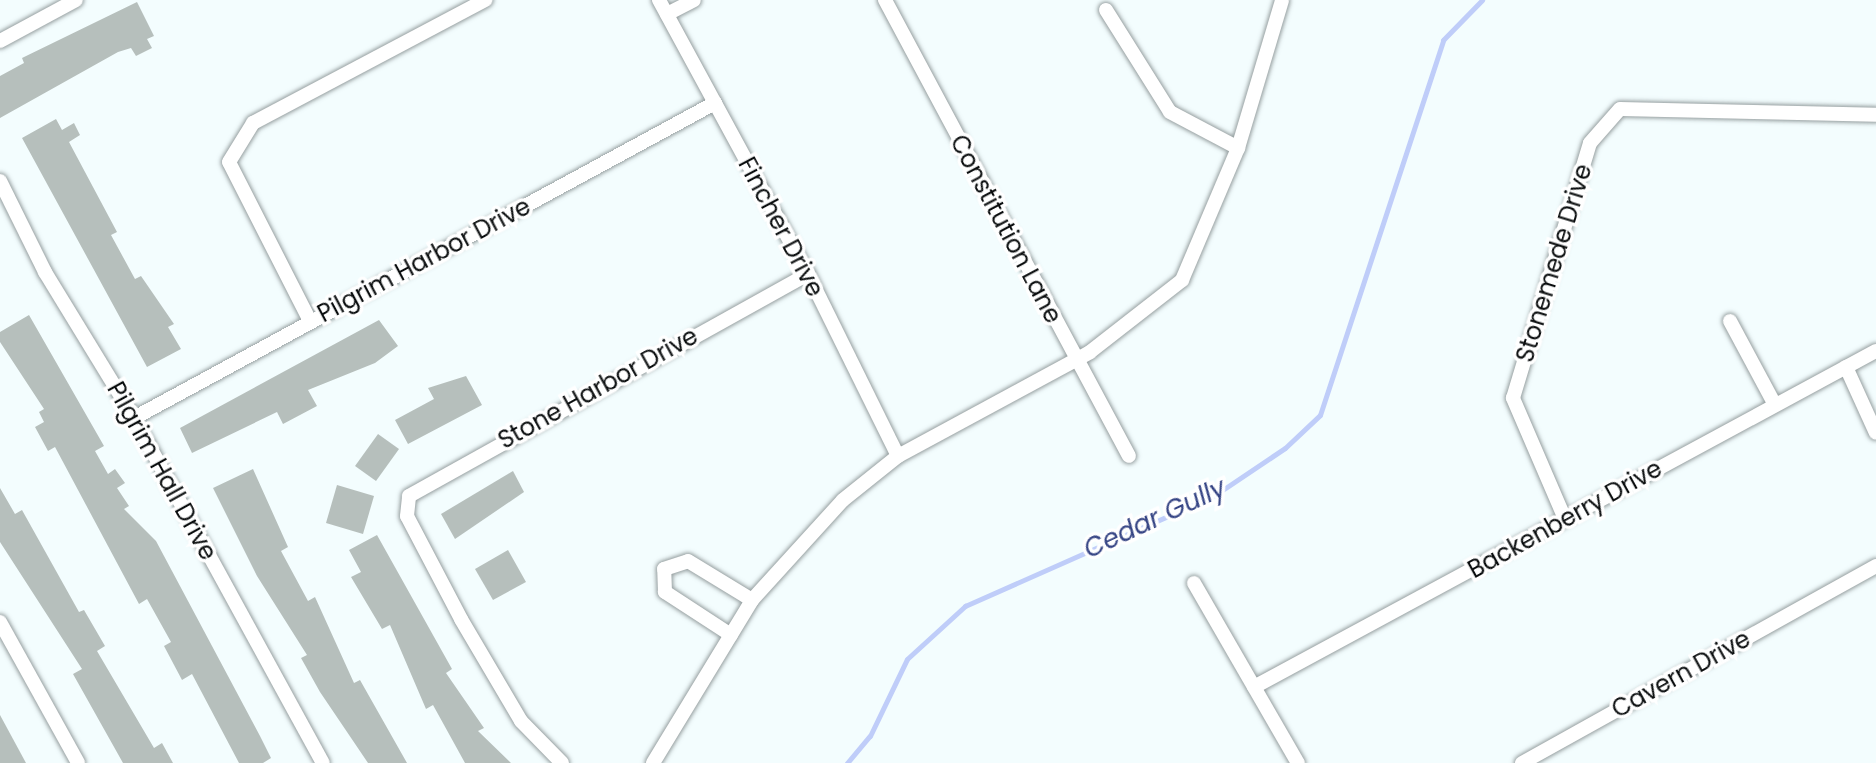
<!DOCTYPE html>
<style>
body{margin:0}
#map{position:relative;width:1876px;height:763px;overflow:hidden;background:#f3fdfe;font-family:Poppins,sans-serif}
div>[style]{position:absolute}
.stream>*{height:5px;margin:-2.5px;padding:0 2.5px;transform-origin:2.5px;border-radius:2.5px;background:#bfcdf9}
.building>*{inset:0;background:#b6bfbc}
.roads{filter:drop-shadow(0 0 2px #969fa0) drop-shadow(0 0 2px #969fa0)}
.minor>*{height:14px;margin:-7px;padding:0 7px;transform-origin:7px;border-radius:7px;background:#fff}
span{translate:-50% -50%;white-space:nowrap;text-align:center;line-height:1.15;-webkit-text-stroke:7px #fff;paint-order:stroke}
.street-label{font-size:24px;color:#0a0d0e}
.water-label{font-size:26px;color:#354484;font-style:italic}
</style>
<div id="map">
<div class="stream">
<i style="left:847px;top:763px;width:35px;rotate:-50deg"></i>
<i style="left:870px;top:736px;width:85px;rotate:-64.3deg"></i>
<i style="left:907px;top:659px;width:79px;rotate:-42.4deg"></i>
<i style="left:965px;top:606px;width:274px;rotate:-23.9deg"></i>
<i style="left:1215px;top:495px;width:84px;rotate:-33.9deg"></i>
<i style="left:1285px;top:448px;width:48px;rotate:-43.3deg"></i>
<i style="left:1320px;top:415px;width:395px;rotate:-71.8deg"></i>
<i style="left:1443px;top:40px;width:56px;rotate:-45.7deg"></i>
</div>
<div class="building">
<i style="clip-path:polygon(137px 2px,154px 36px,147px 39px,152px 48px,136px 56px,131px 48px,118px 52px,0 118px,0 76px,24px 63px,22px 58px)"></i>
<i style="clip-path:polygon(56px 119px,62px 130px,74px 123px,80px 135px,69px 142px,117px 232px,111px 235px,135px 279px,141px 276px,174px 324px,168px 327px,181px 349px,147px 367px,22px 138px)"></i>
<i style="clip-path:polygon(29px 315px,104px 446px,95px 451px,108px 474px,115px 469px,125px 483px,117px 488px,129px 506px,124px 509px,156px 541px,260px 736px,271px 758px,263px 763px,239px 763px,192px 674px,182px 680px,164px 646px,171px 642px,147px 599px,139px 604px,55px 447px,48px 451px,35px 427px,44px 422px,39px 412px,44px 409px,0 342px,0 332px)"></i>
<i style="clip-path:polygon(379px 320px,398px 346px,375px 363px,308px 390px,317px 406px,283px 424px,277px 412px,192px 453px,180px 428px)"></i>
<i style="clip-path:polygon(466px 376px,482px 405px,408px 444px,395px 420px,434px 399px,428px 388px)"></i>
<i style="clip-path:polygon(378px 434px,399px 449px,376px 481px,355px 466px)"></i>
<i style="clip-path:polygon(253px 469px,288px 547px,281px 551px,308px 601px,315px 597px,354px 683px,360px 680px,407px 763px,368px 763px,320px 692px,301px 658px,307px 655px,257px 576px,213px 488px)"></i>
<i style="clip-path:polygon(513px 471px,524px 492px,455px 539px,441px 514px)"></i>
<i style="clip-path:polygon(337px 485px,374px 496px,363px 534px,326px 523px)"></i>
<i style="clip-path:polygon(0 488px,15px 514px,22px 510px,79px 612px,84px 610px,105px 646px,97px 651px,154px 748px,162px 743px,173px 763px,123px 763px,73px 674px,82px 669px,0 542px)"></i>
<i style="clip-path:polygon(377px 535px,452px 669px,446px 673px,484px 728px,478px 731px,511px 763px,465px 763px,433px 705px,426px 709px,390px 625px,382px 629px,351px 577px,361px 572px,349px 550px)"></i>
<i style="clip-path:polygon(508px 550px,526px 582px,493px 600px,475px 569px)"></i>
<i style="clip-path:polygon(0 715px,26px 763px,0 763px)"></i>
</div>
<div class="roads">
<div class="minor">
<i style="left:659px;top:0;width:312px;rotate:61.5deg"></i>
<i style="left:808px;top:274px;width:203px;rotate:63.7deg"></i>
<i style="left:885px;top:0;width:517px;rotate:61.85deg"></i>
<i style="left:1106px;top:10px;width:120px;rotate:57.9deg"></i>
<i style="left:1170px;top:112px;width:77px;rotate:27.9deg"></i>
<i style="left:667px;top:14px;width:30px;rotate:-27deg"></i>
<i style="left:0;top:41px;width:86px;rotate:-28.3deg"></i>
<i style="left:0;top:181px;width:102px;rotate:63.7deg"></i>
<i style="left:45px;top:272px;width:171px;rotate:58.6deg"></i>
<i style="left:134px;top:418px;width:393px;rotate:61.3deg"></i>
<i style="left:310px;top:321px;width:178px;rotate:-117deg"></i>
<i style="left:229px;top:162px;width:46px;rotate:-58.4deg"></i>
<i style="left:253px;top:123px;width:263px;rotate:-27.9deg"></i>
<i style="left:1730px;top:321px;width:95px;rotate:61.8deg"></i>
<i style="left:1846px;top:367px;width:72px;rotate:65.6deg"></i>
<i style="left:134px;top:418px;width:661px;rotate:-28.47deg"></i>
<i style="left:1565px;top:519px;width:132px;rotate:-113.3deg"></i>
<i style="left:1513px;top:398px;width:266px;rotate:-73.2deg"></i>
<i style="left:1590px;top:143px;width:45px;rotate:-48.6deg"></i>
<i style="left:1620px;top:109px;width:256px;rotate:1.3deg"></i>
<i style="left:1194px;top:583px;width:208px;rotate:60deg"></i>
<i style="left:0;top:622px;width:161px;rotate:61deg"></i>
<i style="left:731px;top:635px;width:79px;rotate:-146.9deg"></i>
<i style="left:665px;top:592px;width:23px;rotate:-92deg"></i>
<i style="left:664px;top:569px;width:25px;rotate:-18deg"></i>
<i style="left:688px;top:561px;width:75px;rotate:31.4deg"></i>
<i style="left:1254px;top:687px;width:707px;rotate:-28.38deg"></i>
<i style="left:562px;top:763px;width:59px;rotate:-134.3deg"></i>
<i style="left:521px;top:721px;width:118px;rotate:-120.5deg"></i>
<i style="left:461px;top:619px;width:116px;rotate:-117.7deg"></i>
<i style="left:407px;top:516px;width:20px;rotate:-84deg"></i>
<i style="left:409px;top:496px;width:457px;rotate:-29.1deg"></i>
<i style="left:653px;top:763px;width:191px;rotate:-58.7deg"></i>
<i style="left:752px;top:600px;width:135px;rotate:-47.7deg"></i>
<i style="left:843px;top:500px;width:70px;rotate:-38.7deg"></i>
<i style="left:898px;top:456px;width:218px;rotate:-28.4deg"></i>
<i style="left:1090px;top:352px;width:117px;rotate:-38deg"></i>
<i style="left:1182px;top:280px;width:143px;rotate:-67deg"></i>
<i style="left:1238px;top:148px;width:154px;rotate:-73.4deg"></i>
<i style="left:1522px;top:763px;width:405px;rotate:-29.1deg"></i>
</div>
</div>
<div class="street-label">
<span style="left:781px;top:227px;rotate:62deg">Fincher Drive</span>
<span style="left:1006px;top:229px;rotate:62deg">Constitution Lane</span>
<span style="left:424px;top:260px;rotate:-28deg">Pilgrim Harbor Drive</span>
<span style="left:1554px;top:263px;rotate:-73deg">Stonemede Drive</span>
<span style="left:598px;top:388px;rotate:-29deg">Stone Harbor Drive</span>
<span style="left:162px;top:471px;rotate:61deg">Pilgrim Hall Drive</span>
<span style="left:1565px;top:519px;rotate:-29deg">Backenberry Drive</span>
<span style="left:1681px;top:674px;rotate:-29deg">Cavern Drive</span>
</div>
<div class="water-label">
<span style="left:1155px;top:519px;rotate:-25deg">Cedar Gully</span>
</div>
</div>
